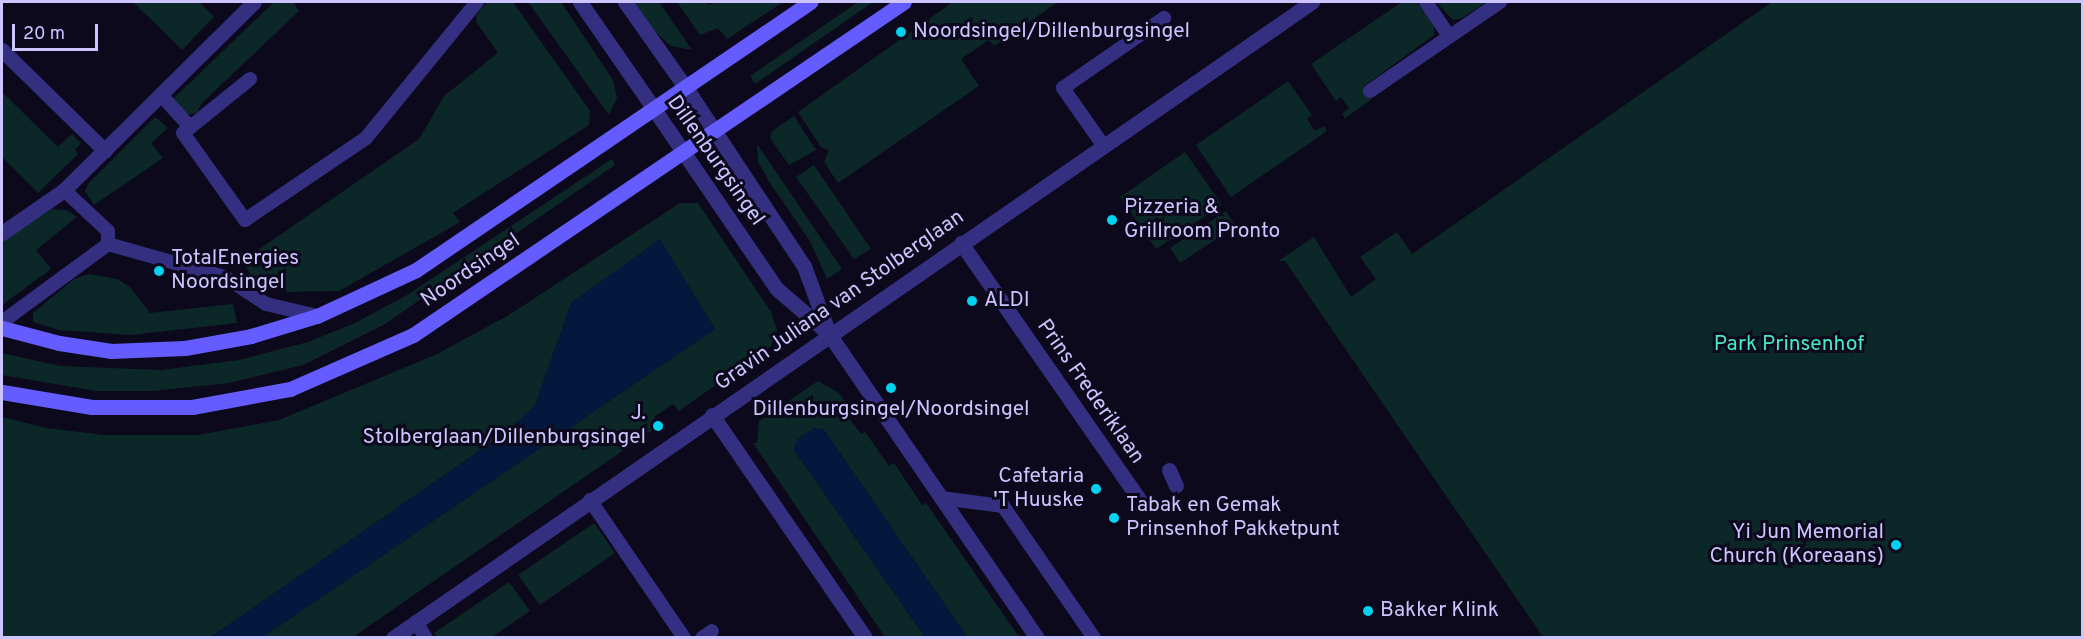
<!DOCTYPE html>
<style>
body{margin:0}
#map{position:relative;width:2084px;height:639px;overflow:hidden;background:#0d091d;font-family:Overpass,sans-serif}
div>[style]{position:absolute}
.green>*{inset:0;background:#0c2727}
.water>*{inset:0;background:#04173c}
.service>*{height:14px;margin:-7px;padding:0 7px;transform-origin:7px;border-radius:7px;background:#342f81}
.pedestrian>*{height:15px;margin:-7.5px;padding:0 7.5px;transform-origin:7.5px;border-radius:7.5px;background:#342f81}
.minor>*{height:15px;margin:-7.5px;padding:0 7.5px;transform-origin:7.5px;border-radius:7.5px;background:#342f81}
.tertiary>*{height:15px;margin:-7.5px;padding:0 7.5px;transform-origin:7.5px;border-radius:7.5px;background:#342f81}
.secondary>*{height:15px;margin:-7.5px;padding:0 7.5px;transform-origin:7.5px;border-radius:7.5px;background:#645cff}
.dots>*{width:16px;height:16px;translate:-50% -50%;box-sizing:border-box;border:3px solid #0d091d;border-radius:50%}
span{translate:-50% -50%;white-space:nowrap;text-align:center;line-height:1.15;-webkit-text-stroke:6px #0d091d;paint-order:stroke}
.poi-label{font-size:21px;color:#cdc5ff}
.left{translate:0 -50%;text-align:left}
.right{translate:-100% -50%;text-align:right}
.street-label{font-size:21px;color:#cdc5ff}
.park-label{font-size:21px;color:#46eac5}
.frame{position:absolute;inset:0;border:3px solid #cdc5ff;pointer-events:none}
.scale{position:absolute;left:12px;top:24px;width:86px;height:27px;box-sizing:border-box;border:3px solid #cdc5ff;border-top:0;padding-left:8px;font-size:18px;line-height:21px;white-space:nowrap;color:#cdc5ff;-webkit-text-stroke:4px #0d091d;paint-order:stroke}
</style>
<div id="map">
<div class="green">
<i style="clip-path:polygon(133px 2px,199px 2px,214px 17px,182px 50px)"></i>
<i style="clip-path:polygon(274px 2px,293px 2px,299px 11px,201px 104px,197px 113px,187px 115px,173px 99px)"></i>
<i style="clip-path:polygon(487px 2px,513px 2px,590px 111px,589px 125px,453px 213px,460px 222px,339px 291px,288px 292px,256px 282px,242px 261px,419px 139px,444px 96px,498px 53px,477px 23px,476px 15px)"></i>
<i style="clip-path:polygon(528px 2px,561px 2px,613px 80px,617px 98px,609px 115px)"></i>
<i style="clip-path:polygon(634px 2px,659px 2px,692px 50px,671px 46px,653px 30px)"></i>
<i style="clip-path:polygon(677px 2px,706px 2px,709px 5px,715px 2px,783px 2px,727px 39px,718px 28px,700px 35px)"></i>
<i style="clip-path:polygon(858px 2px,873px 2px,755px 84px,750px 76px)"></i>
<i style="clip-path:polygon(953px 2px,1058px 2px,994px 46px,989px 40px,961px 59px,979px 86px,838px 183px,824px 162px,829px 150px,821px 147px,798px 112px)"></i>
<i style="clip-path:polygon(1402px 2px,1417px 2px,1434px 26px,1434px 35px,1364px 86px,1372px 99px,1345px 118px,1342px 114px,1349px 108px,1341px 97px,1336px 101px,1311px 64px)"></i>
<i style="clip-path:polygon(1436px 2px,1487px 2px,1462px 18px,1453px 20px)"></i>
<i style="clip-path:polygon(1772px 2px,2082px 2px,2082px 637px,1543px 637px,1285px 261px,1278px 261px,1314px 237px,1351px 297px,1376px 279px,1360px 257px,1397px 232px,1412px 254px)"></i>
<i style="clip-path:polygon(1288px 81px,1312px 115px,1307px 119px,1315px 131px,1324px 126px,1327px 131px,1231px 197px,1196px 145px)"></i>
<i style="clip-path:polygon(2px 92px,58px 147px,72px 134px,81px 143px,75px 150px,78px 154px,38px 193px,2px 157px)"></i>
<i style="clip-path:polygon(794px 116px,816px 150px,789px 165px,770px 138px,772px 131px)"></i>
<i style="clip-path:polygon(155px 117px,168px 128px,151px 143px,163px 158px,94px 205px,85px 191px,88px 184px)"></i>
<i style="clip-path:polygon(757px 144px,842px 269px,827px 279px,810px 241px,768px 180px,758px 161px)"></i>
<i style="clip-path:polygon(1185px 152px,1222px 205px,1156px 249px,1120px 197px)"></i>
<i style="clip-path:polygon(612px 159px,615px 165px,385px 324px,303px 365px,229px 383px,152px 391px,96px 391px,2px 375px,2px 353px,60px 366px,161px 370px,239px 360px,308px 342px,355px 323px,407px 295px)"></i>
<i style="clip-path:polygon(814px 165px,871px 249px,854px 259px,796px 177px)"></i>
<i style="clip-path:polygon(680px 203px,698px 203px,771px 312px,777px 330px,771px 346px,679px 411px,673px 404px,654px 417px,660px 425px,353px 637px,263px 637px,715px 329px,660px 240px,571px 303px,535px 406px,505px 433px,211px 637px,2px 637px,2px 417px,46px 428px,105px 435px,198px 435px,279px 420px,437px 354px,509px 315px)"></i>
<i style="clip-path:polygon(52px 209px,66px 210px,77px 217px,36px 250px,51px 269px,2px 305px,2px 242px)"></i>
<i style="clip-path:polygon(1226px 211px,1236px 226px,1180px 263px,1170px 248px)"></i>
<i style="clip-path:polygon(89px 274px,117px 279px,130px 287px,150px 313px,233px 304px,237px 323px,131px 335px,59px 330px,33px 322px,33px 313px,74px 279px)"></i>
<i style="clip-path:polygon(818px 381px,839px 393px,851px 410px,846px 414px,861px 434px,865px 432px,889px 466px,894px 463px,922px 505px,926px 503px,1019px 637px,967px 637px,824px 430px,814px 428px,794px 450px,925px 637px,885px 637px,753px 443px,757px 443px,759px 421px)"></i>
<i style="clip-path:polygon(594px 523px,615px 553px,540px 605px,518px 575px)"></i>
<i style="clip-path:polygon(509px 582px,530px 611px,492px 637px,437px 637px,434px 633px)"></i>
</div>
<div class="water">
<i style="clip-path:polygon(660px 239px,715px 329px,263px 637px,211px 637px,505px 433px,535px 406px,571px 303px)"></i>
<i style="clip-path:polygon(814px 428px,824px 430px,967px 637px,925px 637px,794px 450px,797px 439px)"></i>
</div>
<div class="service">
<i style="left:1426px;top:2px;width:41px;rotate:55.9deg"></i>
<i style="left:250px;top:79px;width:86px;rotate:141.1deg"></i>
<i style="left:183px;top:133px;width:107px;rotate:54.5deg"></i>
<i style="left:245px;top:220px;width:146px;rotate:-34.1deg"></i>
<i style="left:366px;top:138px;width:176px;rotate:-50.8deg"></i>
<i style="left:1370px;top:91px;width:158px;rotate:-34.4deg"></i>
<i style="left:162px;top:96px;width:42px;rotate:47.9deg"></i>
<i style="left:1103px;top:145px;width:70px;rotate:-125.1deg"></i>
<i style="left:1063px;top:88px;width:123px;rotate:-34.7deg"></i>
<i style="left:64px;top:190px;width:60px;rotate:43deg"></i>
<i style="left:108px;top:231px;width:13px;rotate:90deg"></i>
<i style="left:2px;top:322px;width:132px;rotate:-36.3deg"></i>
<i style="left:108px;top:244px;width:122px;rotate:15.8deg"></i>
<i style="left:225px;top:277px;width:49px;rotate:33.4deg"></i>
<i style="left:266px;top:304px;width:52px;rotate:13.2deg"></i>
<i style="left:941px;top:498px;width:63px;rotate:7.4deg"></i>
<i style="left:1003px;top:506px;width:160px;rotate:55.4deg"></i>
<i style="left:590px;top:500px;width:167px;rotate:55.7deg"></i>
<i style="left:416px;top:622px;width:19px;rotate:58deg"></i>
<i style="left:702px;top:638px;width:12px;rotate:-35deg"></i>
</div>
<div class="pedestrian">
<i style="left:961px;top:243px;width:320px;rotate:55.2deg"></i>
<i style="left:1169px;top:470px;width:17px;rotate:66deg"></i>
</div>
<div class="minor">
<i style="left:580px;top:2px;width:130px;rotate:55.3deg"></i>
<i style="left:625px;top:2px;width:105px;rotate:54.7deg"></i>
<i style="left:2px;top:50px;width:144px;rotate:44.4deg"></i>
<i style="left:2px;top:233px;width:75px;rotate:-34.7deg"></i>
<i style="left:64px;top:190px;width:267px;rotate:-44.7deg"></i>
<i style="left:712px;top:415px;width:270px;rotate:55.5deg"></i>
<i style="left:393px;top:638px;width:1118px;rotate:-34.69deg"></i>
</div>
<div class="tertiary">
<i style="left:686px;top:88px;width:214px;rotate:56.5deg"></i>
<i style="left:804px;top:266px;width:72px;rotate:69.8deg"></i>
<i style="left:829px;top:334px;width:368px;rotate:55.6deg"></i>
<i style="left:654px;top:109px;width:218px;rotate:55.7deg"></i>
<i style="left:777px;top:289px;width:67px;rotate:40.8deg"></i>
</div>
<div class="secondary">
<i style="left:2px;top:328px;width:59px;rotate:14.7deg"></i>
<i style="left:59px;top:343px;width:53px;rotate:8.7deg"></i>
<i style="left:111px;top:351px;width:74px;rotate:-2.3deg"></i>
<i style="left:185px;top:348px;width:67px;rotate:-10.3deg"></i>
<i style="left:251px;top:336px;width:69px;rotate:-16.9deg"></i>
<i style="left:317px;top:316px;width:109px;rotate:-24.9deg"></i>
<i style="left:416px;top:270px;width:477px;rotate:-34.2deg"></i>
<i style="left:2px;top:392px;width:91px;rotate:9.5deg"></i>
<i style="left:92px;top:407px;width:100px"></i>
<i style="left:192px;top:407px;width:100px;rotate:-10.4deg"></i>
<i style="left:290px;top:389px;width:134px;rotate:-23.7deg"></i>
<i style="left:413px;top:335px;width:593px;rotate:-34.15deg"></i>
</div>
<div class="dots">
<i style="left:901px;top:32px;background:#00d3f0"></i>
<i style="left:1112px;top:220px;background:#00d3f0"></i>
<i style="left:159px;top:271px;background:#00d3f0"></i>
<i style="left:972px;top:301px;background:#00d3f0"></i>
<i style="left:891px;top:388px;background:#00d3f0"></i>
<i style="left:658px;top:426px;background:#00d3f0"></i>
<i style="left:1096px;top:489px;background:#00d3f0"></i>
<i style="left:1114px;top:518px;background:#00d3f0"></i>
<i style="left:1896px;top:545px;background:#00d3f0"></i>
<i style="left:1368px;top:611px;background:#00d3f0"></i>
</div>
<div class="poi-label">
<span class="left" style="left:913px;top:32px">Noordsingel/Dillenburgsingel</span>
<span class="left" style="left:1124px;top:220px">Pizzeria &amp;<br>Grillroom Pronto</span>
<span class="left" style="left:171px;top:271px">TotalEnergies<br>Noordsingel</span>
<span class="left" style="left:984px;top:301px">ALDI</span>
<span style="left:891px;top:410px">Dillenburgsingel/Noordsingel</span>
<span class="right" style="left:646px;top:426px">J.<br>Stolberglaan/Dillenburgsingel</span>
<span class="right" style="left:1084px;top:489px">Cafetaria<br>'T Huuske</span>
<span class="left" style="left:1126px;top:518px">Tabak en Gemak<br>Prinsenhof Pakketpunt</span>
<span class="right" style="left:1884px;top:545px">Yi Jun Memorial<br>Church (Koreaans)</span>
<span class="left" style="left:1380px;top:611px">Bakker Klink</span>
</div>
<div class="street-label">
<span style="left:715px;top:161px;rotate:55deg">Dillenburgsingel</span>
<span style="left:471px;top:271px;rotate:-34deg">Noordsingel</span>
<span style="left:840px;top:301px;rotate:-35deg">Gravin Juliana van Stolberglaan</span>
<span style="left:1090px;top:392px;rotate:55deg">Prins Frederiklaan</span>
</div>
<div class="park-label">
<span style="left:1789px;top:345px">Park Prinsenhof</span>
</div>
<div class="frame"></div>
<div class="scale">20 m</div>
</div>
